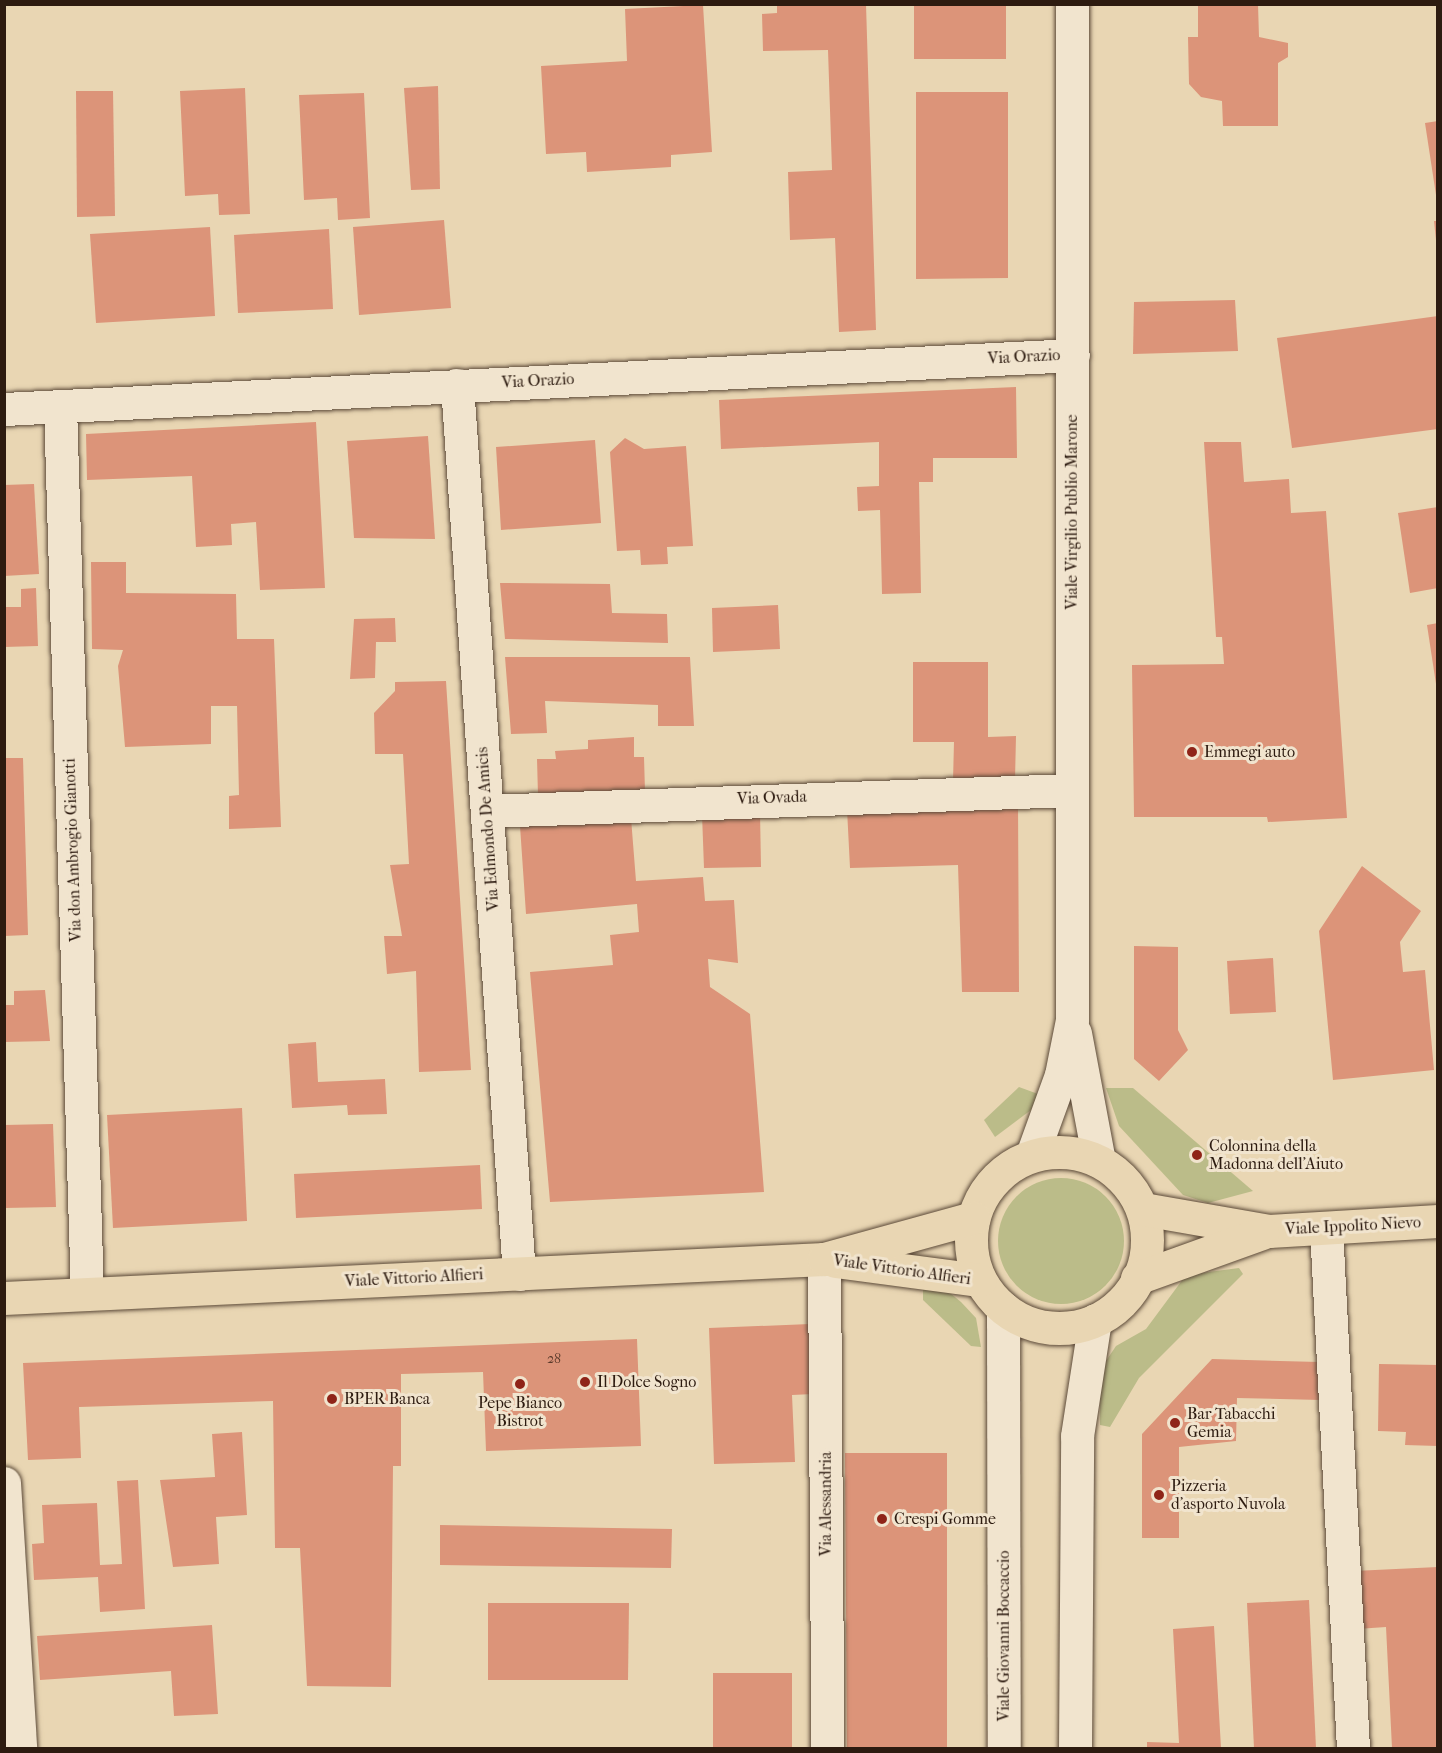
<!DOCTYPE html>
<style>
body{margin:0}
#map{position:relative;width:1442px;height:1753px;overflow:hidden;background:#e9d6b3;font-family:"IM FELL French Canon",serif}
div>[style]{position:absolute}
.green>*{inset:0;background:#bbbc89}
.round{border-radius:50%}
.building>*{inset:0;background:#dc9479}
.roads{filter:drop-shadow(0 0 2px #5c4a39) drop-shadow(0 0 2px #5c4a39)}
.minor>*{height:33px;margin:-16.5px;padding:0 16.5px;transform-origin:16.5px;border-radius:16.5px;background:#f1e4ce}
.major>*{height:33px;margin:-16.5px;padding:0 16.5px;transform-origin:16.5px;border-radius:16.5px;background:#e9d6b3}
.major>.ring{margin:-16.5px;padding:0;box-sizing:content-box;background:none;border:33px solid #e9d6b3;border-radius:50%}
.dots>*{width:16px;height:16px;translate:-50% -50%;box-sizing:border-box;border:3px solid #f1e4ce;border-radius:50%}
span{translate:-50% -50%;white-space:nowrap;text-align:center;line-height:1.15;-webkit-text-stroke:6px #f1e4ce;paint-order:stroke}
.number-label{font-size:14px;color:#59392a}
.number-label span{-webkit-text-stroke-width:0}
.street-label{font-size:16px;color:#2d1b10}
.poi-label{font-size:16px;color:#2d1b10}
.left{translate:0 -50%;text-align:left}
.frame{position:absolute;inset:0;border:6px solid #2d1b10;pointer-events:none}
</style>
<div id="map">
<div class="green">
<i style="clip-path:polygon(1019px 1087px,1038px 1094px,1031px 1110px,995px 1137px,984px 1120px)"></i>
<i style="clip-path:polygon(1106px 1088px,1133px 1088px,1253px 1191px,1208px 1203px,1183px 1195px,1119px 1126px)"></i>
<i class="round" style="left:998px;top:1178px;width:126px;height:126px"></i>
<i style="clip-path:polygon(1239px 1268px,1243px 1274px,1139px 1378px,1110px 1427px,1100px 1425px,1100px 1370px,1116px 1346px,1146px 1329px,1186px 1275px)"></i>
<i style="clip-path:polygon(923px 1285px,944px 1288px,961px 1302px,976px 1318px,981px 1347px,971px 1346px,923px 1300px)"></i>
</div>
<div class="building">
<i style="clip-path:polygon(777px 4px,866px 4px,876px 330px,839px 332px,835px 238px,790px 240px,788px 172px,832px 170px,828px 50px,763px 51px,762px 14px,777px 13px)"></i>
<i style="clip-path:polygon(914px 4px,1006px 4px,1006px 59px,914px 59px)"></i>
<i style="clip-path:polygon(1198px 4px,1258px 4px,1259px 37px,1288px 43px,1288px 57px,1278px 63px,1278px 126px,1223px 126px,1222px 101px,1201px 97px,1189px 84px,1188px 37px,1198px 37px)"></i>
<i style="clip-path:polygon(703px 5px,712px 152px,671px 155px,671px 167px,587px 172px,586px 152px,546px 154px,541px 66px,627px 61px,625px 9px)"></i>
<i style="clip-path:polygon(438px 86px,440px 189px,411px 190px,404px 88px)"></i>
<i style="clip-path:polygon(245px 88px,250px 214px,219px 215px,218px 194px,185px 196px,180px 91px)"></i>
<i style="clip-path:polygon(76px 91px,113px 91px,115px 216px,77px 217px)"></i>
<i style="clip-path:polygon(916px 92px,1008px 92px,1008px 278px,916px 279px)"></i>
<i style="clip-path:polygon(364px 93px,370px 218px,338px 220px,337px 198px,304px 200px,299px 95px)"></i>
<i style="clip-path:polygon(1438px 121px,1438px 195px,1436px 195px,1425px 123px)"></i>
<i style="clip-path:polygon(444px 220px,451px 308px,359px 315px,353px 227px)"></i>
<i style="clip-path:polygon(1434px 221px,1438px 221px,1438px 239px,1436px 240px)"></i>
<i style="clip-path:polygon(210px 227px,215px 316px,96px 323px,90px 234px)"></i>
<i style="clip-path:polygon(329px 229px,333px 309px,238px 313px,234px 235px)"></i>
<i style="clip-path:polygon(1235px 300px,1238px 351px,1133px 354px,1134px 302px)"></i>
<i style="clip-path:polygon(1438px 316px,1438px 429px,1292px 448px,1277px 338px)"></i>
<i style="clip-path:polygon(1016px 387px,1017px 458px,933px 458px,933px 482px,919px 482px,921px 593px,882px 594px,880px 510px,858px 511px,857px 487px,879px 486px,879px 442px,721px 449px,719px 400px)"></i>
<i style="clip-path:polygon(316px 422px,325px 588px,260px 590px,256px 522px,231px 524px,232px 545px,196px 547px,192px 476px,87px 480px,86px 434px)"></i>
<i style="clip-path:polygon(428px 436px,435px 539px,354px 538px,347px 441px)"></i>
<i style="clip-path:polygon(625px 438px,644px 449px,686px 446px,693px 546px,667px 547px,668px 564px,641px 565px,640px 550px,617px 551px,610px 452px)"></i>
<i style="clip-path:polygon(595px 440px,601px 523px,501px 530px,496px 447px)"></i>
<i style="clip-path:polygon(1204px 442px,1241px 442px,1244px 482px,1289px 479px,1291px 513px,1326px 511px,1347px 818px,1268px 822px,1267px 817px,1134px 817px,1132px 665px,1224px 664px,1222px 637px,1216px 637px)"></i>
<i style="clip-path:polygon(34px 484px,39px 574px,4px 576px,4px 485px)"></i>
<i style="clip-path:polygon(1438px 507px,1438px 588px,1410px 593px,1398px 513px)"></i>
<i style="clip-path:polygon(91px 562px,126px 562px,126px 593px,236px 594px,237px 639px,274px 639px,281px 827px,229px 829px,229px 796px,239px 795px,237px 706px,211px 706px,211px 744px,125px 747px,118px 666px,123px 650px,92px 649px)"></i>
<i style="clip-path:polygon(500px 583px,610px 584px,612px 613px,667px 614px,668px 643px,505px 639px)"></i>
<i style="clip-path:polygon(36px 588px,38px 646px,4px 647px,4px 607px,21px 607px,21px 589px)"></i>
<i style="clip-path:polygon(778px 605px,780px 649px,713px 652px,712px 608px)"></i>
<i style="clip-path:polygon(395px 618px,396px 642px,376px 642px,375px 678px,350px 679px,354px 619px)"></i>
<i style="clip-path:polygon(1438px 623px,1438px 684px,1436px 684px,1427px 625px)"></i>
<i style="clip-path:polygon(505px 657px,690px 657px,694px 726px,658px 726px,658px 705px,545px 701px,547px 733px,511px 734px)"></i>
<i style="clip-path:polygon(913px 662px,988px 662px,988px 737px,1016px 736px,1015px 780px,953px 781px,954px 742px,913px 742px)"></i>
<i style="clip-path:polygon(446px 681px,471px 1070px,419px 1072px,416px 971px,387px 974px,384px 936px,402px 936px,390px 865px,409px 864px,403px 754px,375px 754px,374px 713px,395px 691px,395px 682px)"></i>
<i style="clip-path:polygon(634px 737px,634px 757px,644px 757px,645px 791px,538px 795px,537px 759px,556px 759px,555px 751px,588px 749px,588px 740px)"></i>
<i style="clip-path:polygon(4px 758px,23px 758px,28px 935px,4px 936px)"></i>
<i style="clip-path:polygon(1018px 803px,1019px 992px,962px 992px,958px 865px,850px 868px,847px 809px)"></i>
<i style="clip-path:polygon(760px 813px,761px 867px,704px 868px,702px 814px)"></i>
<i style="clip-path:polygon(631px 818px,636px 881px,703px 877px,705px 901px,734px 900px,738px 963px,708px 959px,710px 987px,750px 1014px,764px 1192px,550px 1202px,530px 972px,613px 965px,610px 935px,639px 932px,637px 904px,526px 914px,520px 826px)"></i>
<i style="clip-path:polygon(1362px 866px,1421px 911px,1400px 942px,1403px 972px,1425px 970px,1434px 1070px,1333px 1080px,1319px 931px)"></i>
<i style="clip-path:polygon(1134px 946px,1178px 947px,1178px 1030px,1188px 1050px,1159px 1081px,1134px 1059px)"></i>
<i style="clip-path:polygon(1273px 958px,1276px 1012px,1230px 1014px,1227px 961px)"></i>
<i style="clip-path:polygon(45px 990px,50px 1041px,4px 1042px,4px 1005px,14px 1005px,14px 991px)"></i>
<i style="clip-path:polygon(316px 1042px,318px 1082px,385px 1079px,387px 1114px,348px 1115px,347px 1105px,292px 1108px,288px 1044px)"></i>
<i style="clip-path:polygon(242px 1108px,247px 1221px,113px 1228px,107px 1115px)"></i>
<i style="clip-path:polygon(53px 1124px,56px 1207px,4px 1208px,4px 1125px)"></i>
<i style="clip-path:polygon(480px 1165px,482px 1209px,296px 1218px,294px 1174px)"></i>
<i style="clip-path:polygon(810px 1324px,813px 1394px,792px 1395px,795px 1462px,714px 1464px,709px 1328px)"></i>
<i style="clip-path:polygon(637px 1339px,641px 1446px,486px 1451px,483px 1372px,401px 1374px,401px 1466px,393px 1466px,391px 1687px,307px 1686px,300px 1548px,275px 1548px,273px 1401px,79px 1407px,81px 1458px,28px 1460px,23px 1363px)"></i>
<i style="clip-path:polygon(1212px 1359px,1319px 1362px,1321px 1400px,1237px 1398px,1236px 1441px,1179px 1447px,1179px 1538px,1142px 1538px,1142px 1434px)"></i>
<i style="clip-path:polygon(1379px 1364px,1438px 1365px,1438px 1446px,1405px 1445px,1406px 1432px,1378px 1431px)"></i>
<i style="clip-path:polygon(242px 1432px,247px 1515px,216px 1517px,219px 1564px,173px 1567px,160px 1480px,215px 1477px,212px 1434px)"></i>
<i style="clip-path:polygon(845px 1453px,947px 1453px,947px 1748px,847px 1748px)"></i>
<i style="clip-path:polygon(138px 1480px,145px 1609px,100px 1612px,98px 1577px,34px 1580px,32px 1544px,44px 1543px,42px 1505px,97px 1503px,100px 1565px,122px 1564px,117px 1481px)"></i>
<i style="clip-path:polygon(440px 1525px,672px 1529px,671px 1568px,440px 1565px)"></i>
<i style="clip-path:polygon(1438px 1567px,1438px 1747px,1392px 1748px,1386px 1627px,1357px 1629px,1354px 1571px)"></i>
<i style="clip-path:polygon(1309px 1600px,1316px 1748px,1254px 1748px,1247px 1603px)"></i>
<i style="clip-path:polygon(488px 1603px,629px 1603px,628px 1680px,488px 1680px)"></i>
<i style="clip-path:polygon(212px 1625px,218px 1714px,174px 1716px,171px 1671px,40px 1680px,37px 1636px)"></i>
<i style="clip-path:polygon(1214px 1626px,1221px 1748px,1147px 1748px,1147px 1742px,1179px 1743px,1173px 1629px)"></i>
<i style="clip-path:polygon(713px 1673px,792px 1673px,792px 1748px,713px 1748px)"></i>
</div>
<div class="roads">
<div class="minor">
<i style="left:457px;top:385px;width:891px;rotate:86.01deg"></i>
<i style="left:60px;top:406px;width:888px;rotate:88.26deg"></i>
<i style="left:4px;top:409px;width:1070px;rotate:-2.89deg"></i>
<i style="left:487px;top:811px;width:585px;rotate:-2.06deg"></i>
<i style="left:1075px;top:1033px;width:130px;rotate:79.4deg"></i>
<i style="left:1032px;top:1155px;width:85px;rotate:-70.1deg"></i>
<i style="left:1061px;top:1075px;width:56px;rotate:-78.7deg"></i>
<i style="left:1072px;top:1020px;width:1016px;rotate:-90deg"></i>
<i style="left:1326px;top:1228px;width:521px;rotate:87.03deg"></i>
<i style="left:824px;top:1259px;width:489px;rotate:89.6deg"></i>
<i style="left:1003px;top:1308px;width:440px;rotate:89.9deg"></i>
<i style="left:4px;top:1483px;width:265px;rotate:86.5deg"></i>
<i style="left:1075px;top:1748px;width:312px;rotate:-89.6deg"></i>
<i style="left:1077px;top:1436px;width:117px;rotate:-81.2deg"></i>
</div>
<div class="major">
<i class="ring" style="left:971px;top:1152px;width:143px;height:143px"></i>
<i style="left:1143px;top:1209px;width:128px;rotate:9.9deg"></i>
<i style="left:1269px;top:1231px;width:169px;rotate:-3.4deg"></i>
<i style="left:835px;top:1261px;width:146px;rotate:7.5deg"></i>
<i style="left:1137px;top:1278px;width:133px;rotate:-19.8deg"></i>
<i style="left:4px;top:1298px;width:821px;rotate:-2.72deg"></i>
<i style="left:824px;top:1259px;width:155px;rotate:-15.4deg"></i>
</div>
</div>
<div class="dots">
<i style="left:1192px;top:752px;background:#8f2418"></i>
<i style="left:1197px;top:1155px;background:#8f2418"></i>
<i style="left:585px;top:1382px;background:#8f2418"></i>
<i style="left:520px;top:1384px;background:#8f2418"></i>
<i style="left:332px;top:1399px;background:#8f2418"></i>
<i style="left:1175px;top:1423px;background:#8f2418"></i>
<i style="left:1159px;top:1495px;background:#8f2418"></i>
<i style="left:882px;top:1519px;background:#8f2418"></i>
</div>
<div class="number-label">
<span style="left:554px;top:1359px">28</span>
</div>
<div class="street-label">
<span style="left:1024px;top:357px;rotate:-3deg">Via Orazio</span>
<span style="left:538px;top:381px;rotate:-3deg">Via Orazio</span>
<span style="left:1072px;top:512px;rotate:-90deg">Viale Virgilio Publio Marone</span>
<span style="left:772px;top:798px;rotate:-2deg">Via Ovada</span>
<span style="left:488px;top:829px;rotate:-94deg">Via Edmondo De Amicis</span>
<span style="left:73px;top:850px;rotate:-92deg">Via don Ambrogio Gianotti</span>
<span style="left:1353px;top:1226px;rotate:-3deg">Viale Ippolito Nievo</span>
<span style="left:902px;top:1270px;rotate:8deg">Viale Vittorio Alfieri</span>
<span style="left:414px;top:1278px;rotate:-3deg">Viale Vittorio Alfieri</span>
<span style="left:826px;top:1504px;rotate:-90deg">Via Alessandria</span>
<span style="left:1004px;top:1636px;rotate:-90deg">Viale Giovanni Boccaccio</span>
</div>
<div class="poi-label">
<span class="left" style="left:1204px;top:752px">Emmegi auto</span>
<span class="left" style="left:1209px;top:1155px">Colonnina della<br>Madonna dell'Aiuto</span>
<span class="left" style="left:597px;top:1382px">Il Dolce Sogno</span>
<span class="left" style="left:344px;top:1399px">BPER Banca</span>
<span style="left:520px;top:1412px">Pepe Bianco<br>Bistrot</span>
<span class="left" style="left:1187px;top:1423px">Bar Tabacchi<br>Gemia</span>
<span class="left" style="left:1171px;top:1495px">Pizzeria<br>d'asporto Nuvola</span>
<span class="left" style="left:894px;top:1519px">Crespi Gomme</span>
</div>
<div class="frame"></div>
</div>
